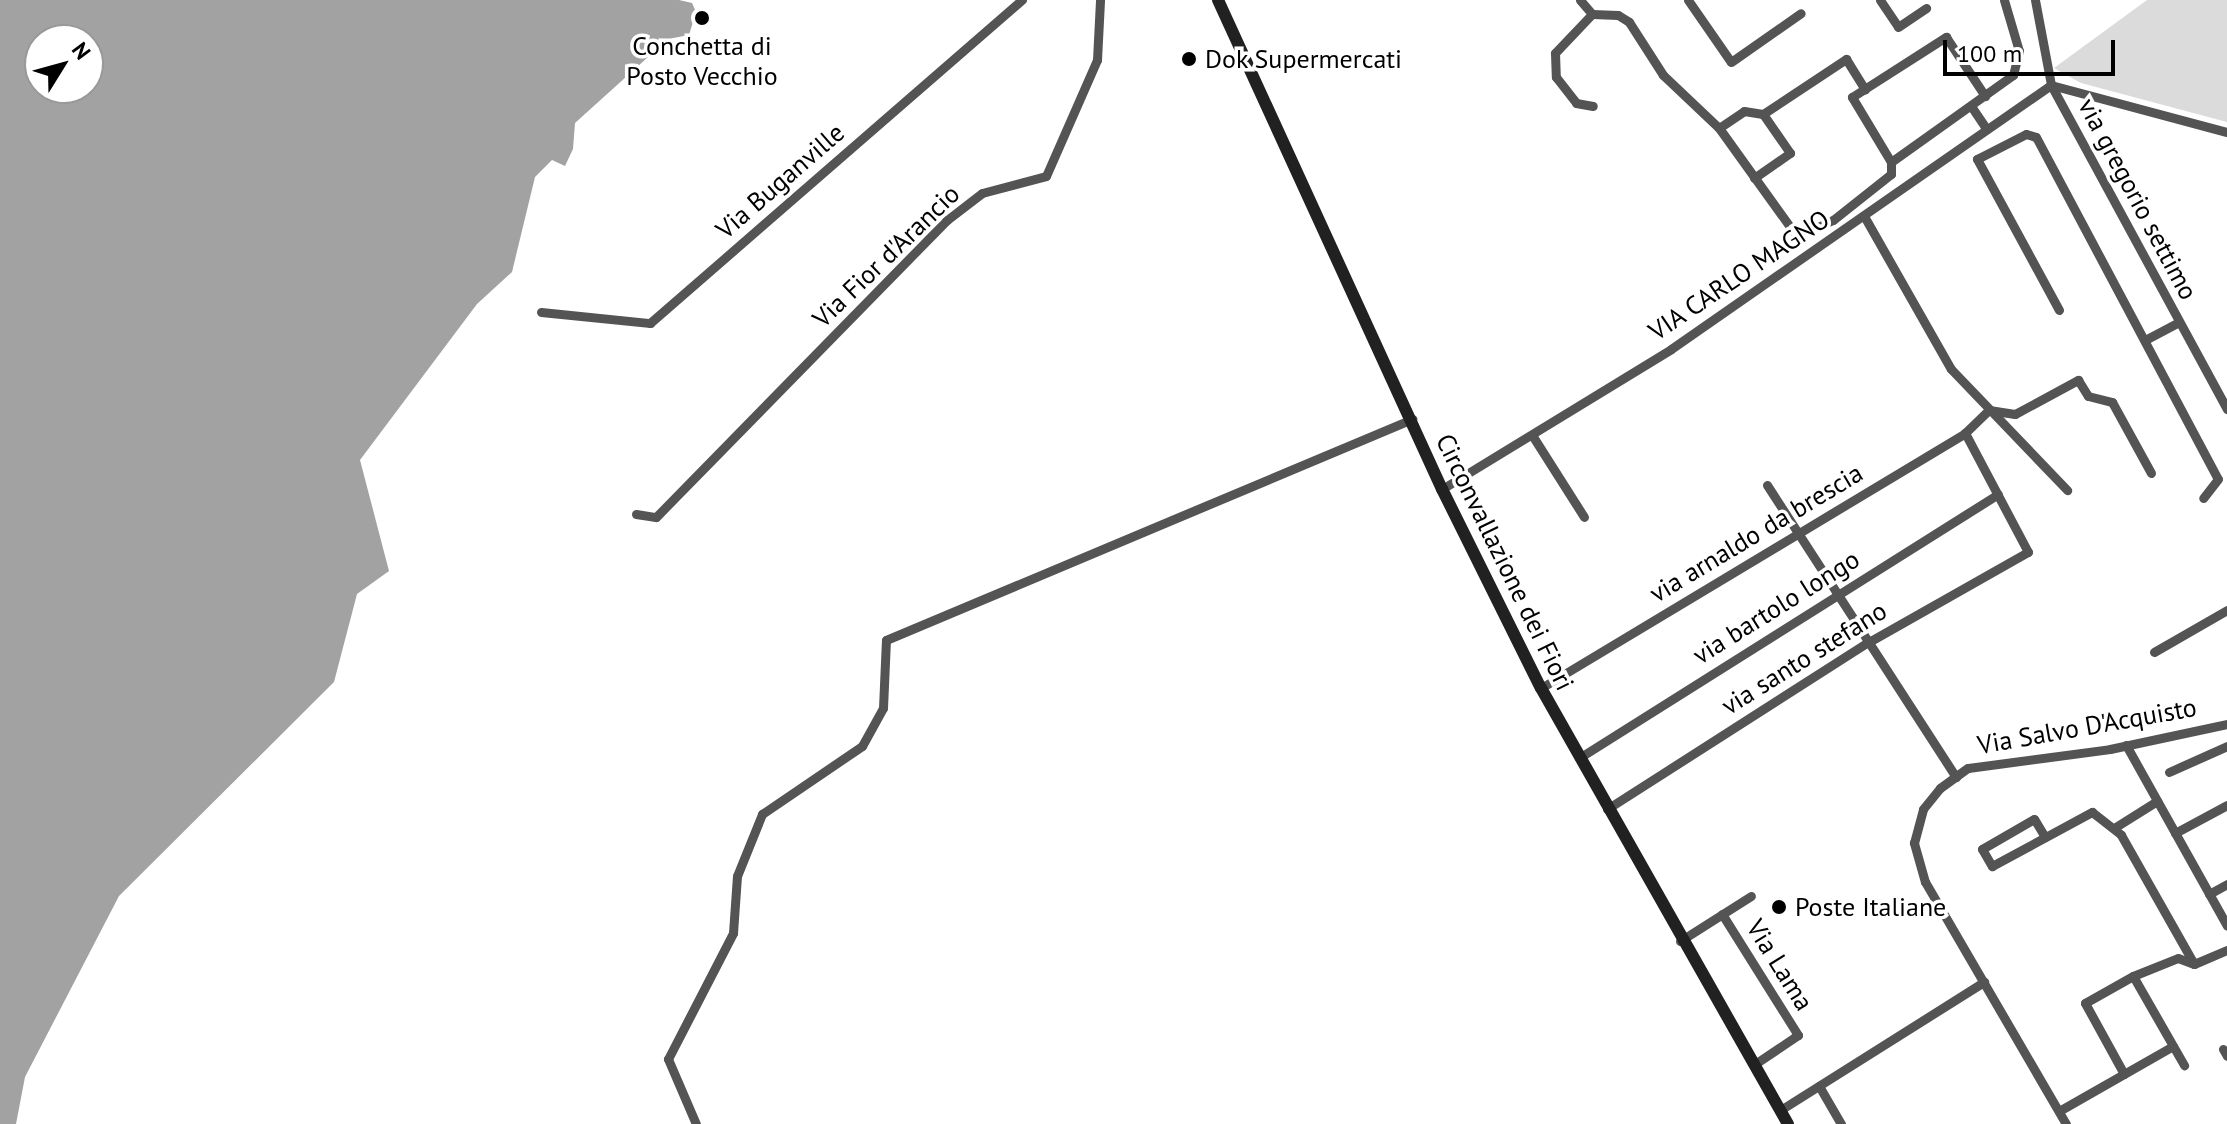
<!DOCTYPE html>
<style>
body{margin:0}
#map{position:relative;width:2227px;height:1124px;overflow:hidden;background:#fff;font-family:"PT Sans",sans-serif}
div>[style]{position:absolute}
.green>*{inset:0;background:#dbdbdb}
.water>*{inset:0;background:#a2a2a2}
.street>*{height:9px;margin:-4.5px;padding:0 4.5px;transform-origin:4.5px;border-radius:4.5px;background:#545454}
.secondary>*{height:12px;margin:-6px;padding:0 6px;transform-origin:6px;border-radius:6px;background:#212121}
.dots>*{width:22px;height:22px;translate:-50% -50%;box-sizing:border-box;border:4px solid #fff;border-radius:50%}
span{translate:-50% -50%;white-space:nowrap;text-align:center;line-height:1.15;-webkit-text-stroke:7px #fff;paint-order:stroke}
.poi-label{font-size:26px;color:#000}
.left{translate:0 -50%;text-align:left}
.street-label{font-size:26px;color:#000}
.north{position:absolute;left:24px;top:24px;width:80px;height:80px;box-sizing:border-box;background:#fff;border:2px solid #999;border-radius:50%;rotate:53deg;font-size:22px;font-weight:700;line-height:32px;text-align:center;color:#000}
.north::after{content:'';display:block;margin:auto;width:28px;height:36px;background:#000;clip-path:polygon(50% 0,100% 100%,50% 72%,0 100%)}
.scale{position:absolute;left:1943px;top:40px;width:172px;height:36px;box-sizing:border-box;border:4px solid #000;border-top:0;padding-left:10px;font-size:24px;line-height:28px;white-space:nowrap;color:#000;-webkit-text-stroke:6px #fff;paint-order:stroke}
</style>
<div id="map">
<div class="green">
<i style="clip-path:polygon(2147px 0,2227px 0,2227px 122px,2081px 83px,2054px 68px)"></i>
</div>
<div class="water">
<i style="clip-path:polygon(evenodd,0 0,679px 0,692px 3px,696px 12px,689px 35px,668px 39px,575px 123px,573px 149px,565px 166px,552px 160px,535px 177px,512px 272px,477px 304px,360px 460px,389px 571px,357px 594px,334px 682px,119px 896px,25px 1077px,16px 1124px,0 1124px,0 0,40px 40px,88px 40px,88px 88px,40px 88px,40px 40px)"></i>
</div>
<div class="street">
<i style="left:1580px;top:0;width:18px;rotate:49deg"></i>
<i style="left:1592px;top:14px;width:26px;rotate:2deg"></i>
<i style="left:1618px;top:15px;width:13px;rotate:32deg"></i>
<i style="left:1629px;top:22px;width:63px;rotate:57.3deg"></i>
<i style="left:1663px;top:75px;width:77px;rotate:43.4deg"></i>
<i style="left:1719px;top:128px;width:127px;rotate:54.3deg"></i>
<i style="left:1793px;top:231px;width:14px;rotate:4deg"></i>
<i style="left:1807px;top:232px;width:29px;rotate:-25deg"></i>
<i style="left:1833px;top:220px;width:74px;rotate:-38.4deg"></i>
<i style="left:1891px;top:174px;width:12px;rotate:-90deg"></i>
<i style="left:1891px;top:162px;width:150px;rotate:-35.5deg"></i>
<i style="left:2013px;top:75px;width:25px;rotate:-76deg"></i>
<i style="left:2019px;top:51px;width:53px;rotate:-106.4deg"></i>
<i style="left:1688px;top:0;width:75px;rotate:55.3deg"></i>
<i style="left:1731px;top:62px;width:85px;rotate:-35deg"></i>
<i style="left:1880px;top:0;width:32px;rotate:56deg"></i>
<i style="left:1898px;top:27px;width:34px;rotate:-34deg"></i>
<i style="left:2035px;top:0;width:86px;rotate:79.3deg"></i>
<i style="left:2051px;top:85px;width:369px;rotate:61.5deg"></i>
<i style="left:1592px;top:14px;width:54px;rotate:133.5deg"></i>
<i style="left:1555px;top:53px;width:24px;rotate:88deg"></i>
<i style="left:1556px;top:77px;width:33px;rotate:52deg"></i>
<i style="left:1576px;top:103px;width:17px;rotate:10deg"></i>
<i style="left:1971px;top:106px;width:27px;rotate:56deg"></i>
<i style="left:1719px;top:128px;width:30px;rotate:-34deg"></i>
<i style="left:1744px;top:111px;width:19px;rotate:9deg"></i>
<i style="left:1891px;top:162px;width:76px;rotate:-121deg"></i>
<i style="left:1852px;top:97px;width:112px;rotate:-32.6deg"></i>
<i style="left:1946px;top:37px;width:71px;rotate:56.5deg"></i>
<i style="left:1754px;top:178px;width:44px;rotate:-34.8deg"></i>
<i style="left:1790px;top:153px;width:47px;rotate:-124.7deg"></i>
<i style="left:1763px;top:114px;width:100px;rotate:-33.5deg"></i>
<i style="left:1846px;top:59px;width:36px;rotate:58deg"></i>
<i style="left:1864px;top:216px;width:176px;rotate:60.4deg"></i>
<i style="left:1951px;top:369px;width:168px;rotate:46.2deg"></i>
<i style="left:2059px;top:310px;width:172px;rotate:-118.5deg"></i>
<i style="left:1977px;top:159px;width:55px;rotate:-27deg"></i>
<i style="left:2026px;top:134px;width:10px;rotate:17deg"></i>
<i style="left:2036px;top:137px;width:387px;rotate:62deg"></i>
<i style="left:2218px;top:479px;width:24px;rotate:128deg"></i>
<i style="left:541px;top:312px;width:110px;rotate:5.8deg"></i>
<i style="left:650px;top:323px;width:493px;rotate:-41deg"></i>
<i style="left:2145px;top:340px;width:38px;rotate:-28deg"></i>
<i style="left:1532px;top:435px;width:97px;rotate:57.6deg"></i>
<i style="left:1767px;top:485px;width:348px;rotate:57.1deg"></i>
<i style="left:1442px;top:489px;width:268px;rotate:-31.4deg"></i>
<i style="left:1671px;top:349px;width:463px;rotate:-34.8deg"></i>
<i style="left:2051px;top:85px;width:182px;rotate:15deg"></i>
<i style="left:636px;top:514px;width:20px;rotate:9deg"></i>
<i style="left:656px;top:517px;width:416px;rotate:-45.6deg"></i>
<i style="left:947px;top:220px;width:44px;rotate:-37.6deg"></i>
<i style="left:982px;top:193px;width:66px;rotate:-14.9deg"></i>
<i style="left:1046px;top:176px;width:127px;rotate:-66.3deg"></i>
<i style="left:1097px;top:60px;width:60px;rotate:-87.1deg"></i>
<i style="left:2154px;top:652px;width:84px;rotate:-29.9deg"></i>
<i style="left:1541px;top:688px;width:495px;rotate:-31deg"></i>
<i style="left:1965px;top:433px;width:33px;rotate:-44deg"></i>
<i style="left:1989px;top:410px;width:26px;rotate:9deg"></i>
<i style="left:2015px;top:414px;width:72px;rotate:-28.4deg"></i>
<i style="left:2078px;top:380px;width:19px;rotate:58deg"></i>
<i style="left:2088px;top:396px;width:25px;rotate:14deg"></i>
<i style="left:2112px;top:402px;width:81px;rotate:61.2deg"></i>
<i style="left:2126px;top:745px;width:207px;rotate:60.8deg"></i>
<i style="left:1579px;top:758px;width:495px;rotate:-32.2deg"></i>
<i style="left:2169px;top:772px;width:64px;rotate:-24.1deg"></i>
<i style="left:1607px;top:809px;width:308px;rotate:-32.6deg"></i>
<i style="left:1867px;top:643px;width:185px;rotate:-29.5deg"></i>
<i style="left:2028px;top:552px;width:135px;rotate:-117.9deg"></i>
<i style="left:2114px;top:828px;width:51px;rotate:-32.1deg"></i>
<i style="left:2175px;top:833px;width:59px;rotate:-28.3deg"></i>
<i style="left:2045px;top:837px;width:21px;rotate:-121deg"></i>
<i style="left:2034px;top:819px;width:60px;rotate:150deg"></i>
<i style="left:1982px;top:849px;width:20px;rotate:60deg"></i>
<i style="left:1992px;top:866px;width:114px;rotate:-28.4deg"></i>
<i style="left:2092px;top:812px;width:37px;rotate:38deg"></i>
<i style="left:2121px;top:835px;width:148px;rotate:60.5deg"></i>
<i style="left:2209px;top:894px;width:21px;rotate:-29deg"></i>
<i style="left:1722px;top:914px;width:143px;rotate:57.9deg"></i>
<i style="left:1798px;top:1035px;width:52px;rotate:146deg"></i>
<i style="left:1680px;top:941px;width:84px;rotate:-32.4deg"></i>
<i style="left:2194px;top:964px;width:36px;rotate:-23deg"></i>
<i style="left:2133px;top:976px;width:48px;rotate:-21.8deg"></i>
<i style="left:2178px;top:958px;width:17px;rotate:21deg"></i>
<i style="left:2223px;top:1049px;width:8px;rotate:60deg"></i>
<i style="left:2124px;top:1074px;width:81px;rotate:-118.8deg"></i>
<i style="left:2085px;top:1003px;width:55px;rotate:-29.4deg"></i>
<i style="left:2133px;top:976px;width:103px;rotate:60.2deg"></i>
<i style="left:1819px;top:1086px;width:44px;rotate:59.9deg"></i>
<i style="left:1782px;top:1109px;width:239px;rotate:-32.2deg"></i>
<i style="left:2059px;top:1111px;width:131px;rotate:-29.7deg"></i>
<i style="left:696px;top:1124px;width:71px;rotate:-113.3deg"></i>
<i style="left:668px;top:1059px;width:142px;rotate:-62.7deg"></i>
<i style="left:733px;top:933px;width:57px;rotate:-86deg"></i>
<i style="left:737px;top:876px;width:67px;rotate:-68deg"></i>
<i style="left:762px;top:814px;width:121px;rotate:-34.2deg"></i>
<i style="left:862px;top:746px;width:43px;rotate:-61.1deg"></i>
<i style="left:883px;top:708px;width:68px;rotate:-87.5deg"></i>
<i style="left:886px;top:640px;width:571px;rotate:-22.79deg"></i>
<i style="left:2066px;top:1124px;width:280px;rotate:-120.2deg"></i>
<i style="left:1925px;top:882px;width:41px;rotate:-105.8deg"></i>
<i style="left:1914px;top:843px;width:35px;rotate:-75deg"></i>
<i style="left:1923px;top:809px;width:27px;rotate:-51deg"></i>
<i style="left:1940px;top:788px;width:34px;rotate:-36deg"></i>
<i style="left:1968px;top:768px;width:143px;rotate:-7.6deg"></i>
<i style="left:2110px;top:749px;width:120px;rotate:-12.1deg"></i>
</div>
<div class="secondary">
<i style="left:1218px;top:0;width:538px;rotate:65.39deg"></i>
<i style="left:1442px;top:489px;width:222px;rotate:63.6deg"></i>
<i style="left:1541px;top:688px;width:501px;rotate:60.47deg"></i>
</div>
<div class="dots">
<i style="left:702px;top:18px;background:#000"></i>
<i style="left:1189px;top:59px;background:#000"></i>
<i style="left:1779px;top:907px;background:#000"></i>
</div>
<div class="poi-label">
<span style="left:702px;top:61px">Conchetta di<br>Posto Vecchio</span>
<span class="left" style="left:1205px;top:59px">Dok Supermercati</span>
<span class="left" style="left:1795px;top:907px">Poste Italiane</span>
</div>
<div class="street-label">
<span style="left:780px;top:181px;rotate:-41deg">Via Buganville</span>
<span style="left:2138px;top:199px;rotate:62deg">via gregorio settimo</span>
<span style="left:886px;top:256px;rotate:-44deg">Via Fior d'Arancio</span>
<span style="left:1739px;top:275px;rotate:-34deg">VIA CARLO MAGNO</span>
<span style="left:1756px;top:533px;rotate:-31deg">via arnaldo da brescia</span>
<span style="left:1505px;top:562px;rotate:64deg">Circonvallazione dei Fiori</span>
<span style="left:1776px;top:607px;rotate:-32deg">via bartolo longo</span>
<span style="left:1804px;top:658px;rotate:-32deg">via santo stefano</span>
<span style="left:2087px;top:726px;rotate:-10deg">Via Salvo D'Acquisto</span>
<span style="left:1780px;top:965px;rotate:58deg">Via Lama</span>
</div>
<div class="north">N</div>
<div class="scale">100 m</div>
</div>
